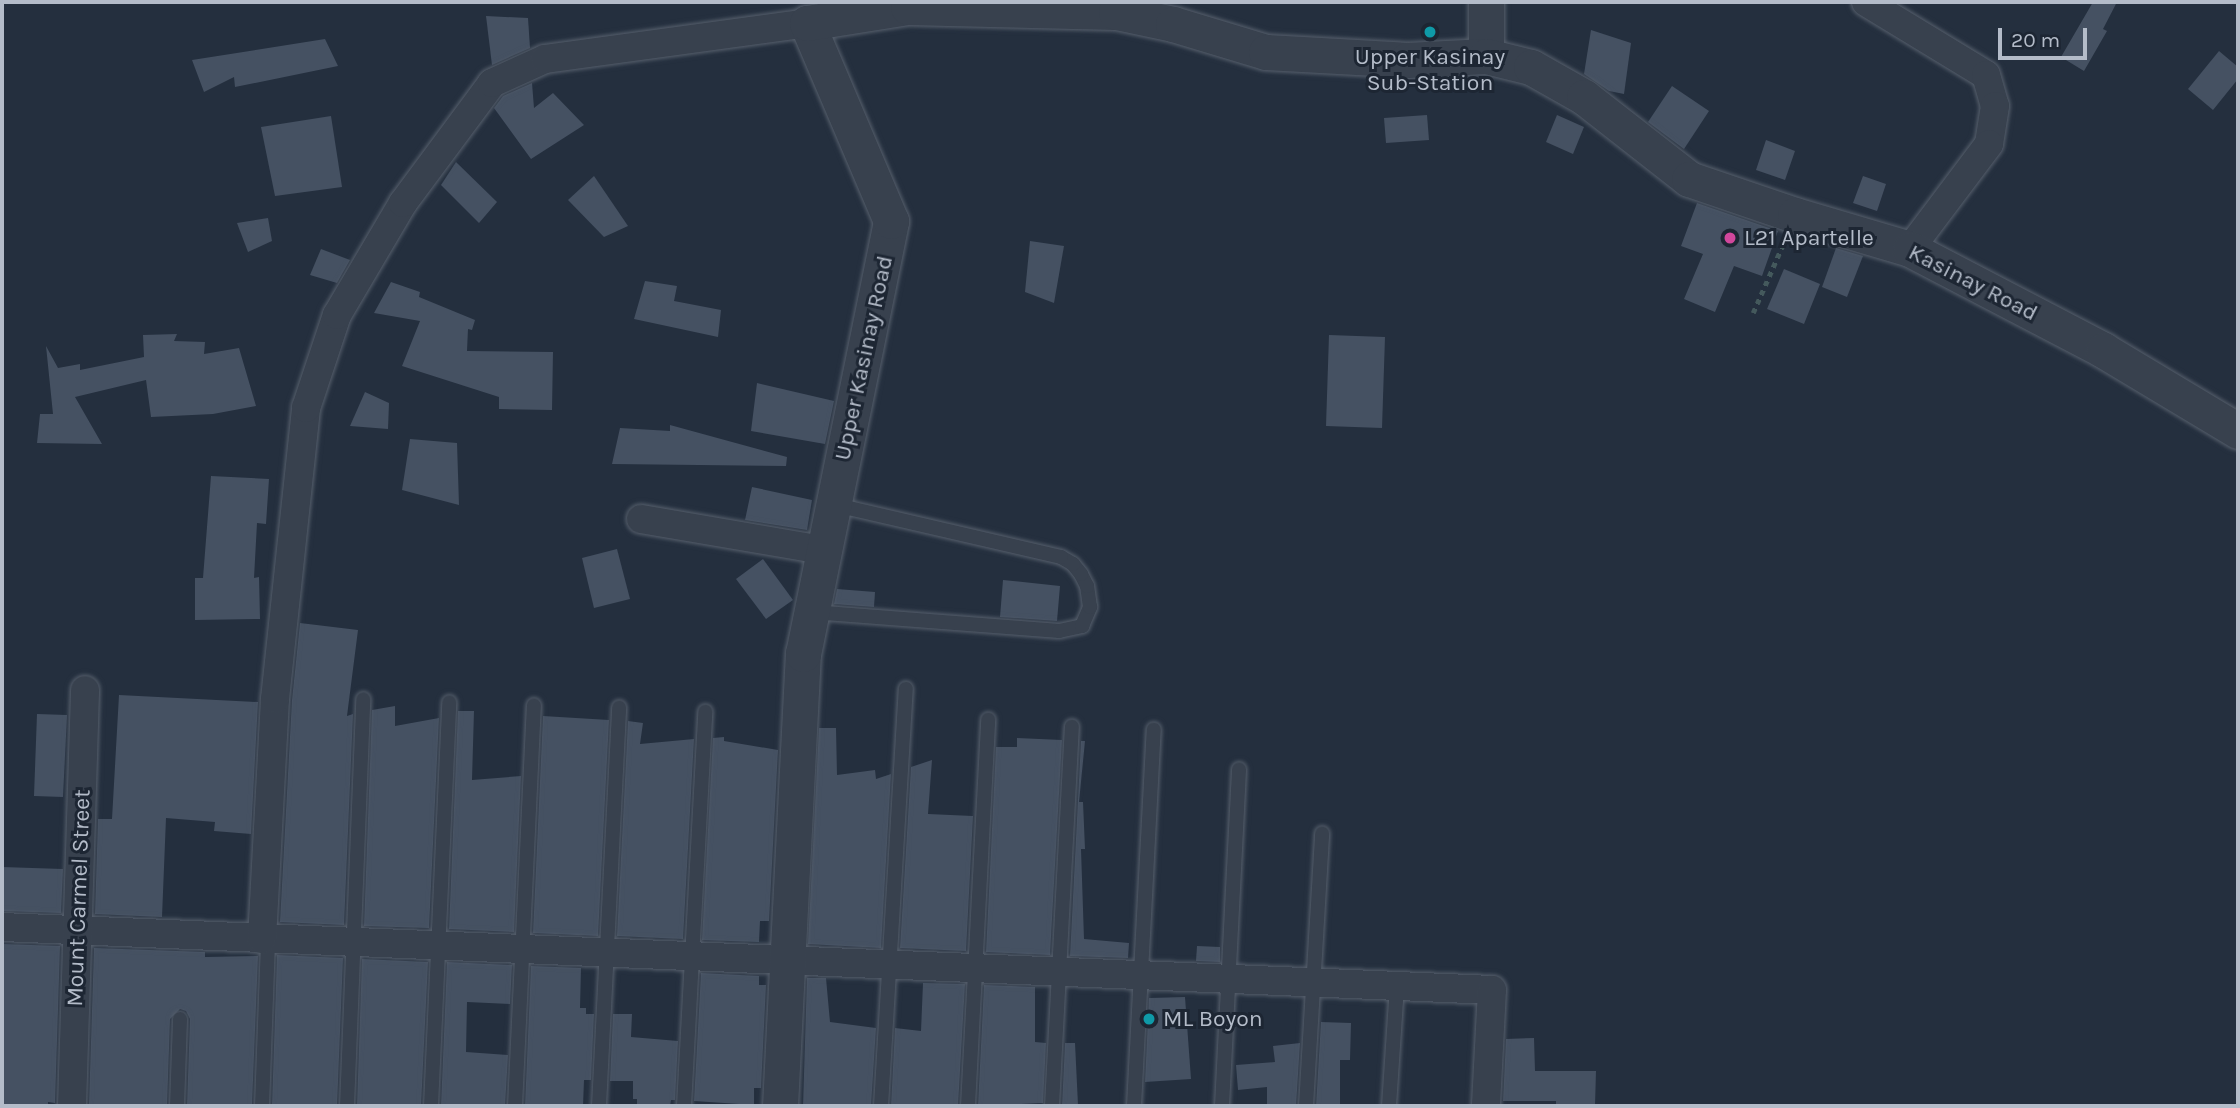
<!DOCTYPE html>
<style>
body{margin:0}
#map{position:relative;width:2240px;height:1108px;overflow:hidden;background:#242f3e;font-family:Karla,sans-serif}
div>[style]{position:absolute}
.building>*{inset:0;background:#455162}
.path>*{height:4.5px;margin-top:-2.25px;transform-origin:0;background:repeating-linear-gradient(90deg,#44595c 0 5px,transparent 0 10px)}
.roads{filter:drop-shadow(0 0 2px #565f6c) drop-shadow(0 0 2px #565f6c)}
.service>*{height:14px;margin:-7px;padding:0 7px;transform-origin:7px;border-radius:7px;background:#38414e}
.minor>*{height:28px;margin:-14px;padding:0 14px;transform-origin:14px;border-radius:14px;background:#38414e}
.tertiary>*{height:35px;margin:-17.5px;padding:0 17.5px;transform-origin:17.5px;border-radius:17.5px;background:#38414e}
.dots>*{width:19px;height:19px;translate:-50% -50%;box-sizing:border-box;border:4px solid #1d2633;border-radius:50%}
span{translate:-50% -50%;white-space:nowrap;text-align:center;line-height:1.15;-webkit-text-stroke:6px #1d2633;paint-order:stroke}
.poi-label{font-size:23px;color:#b4bcc9}
.left{translate:0 -50%;text-align:left}
.street-label{font-size:23px;color:#b4bcc9}
.frame{position:absolute;inset:0;border:4px solid #b4bcc9;pointer-events:none}
.scale{position:absolute;left:1998px;top:28px;width:89px;height:32px;box-sizing:border-box;border:4px solid #b4bcc9;border-top:0;padding-left:9px;font-size:21px;line-height:24px;white-space:nowrap;color:#b4bcc9;-webkit-text-stroke:5px #1d2633;paint-order:stroke}
</style>
<div id="map">
<div class="building">
<i style="clip-path:polygon(2093px 2px,2117px 2px,2103px 29px,2107px 31px,2084px 71px,2061px 57px)"></i>
<i style="clip-path:polygon(486px 16px,528px 18px,530px 48px,492px 65px)"></i>
<i style="clip-path:polygon(1591px 30px,1631px 43px,1624px 94px,1609px 91px,1584px 74px)"></i>
<i style="clip-path:polygon(325px 39px,338px 66px,235px 87px,234px 77px,204px 92px,192px 60px)"></i>
<i style="clip-path:polygon(2219px 51px,2238px 67px,2238px 79px,2213px 110px,2188px 89px)"></i>
<i style="clip-path:polygon(532px 83px,534px 108px,553px 93px,584px 125px,531px 159px,494px 108px,503px 96px)"></i>
<i style="clip-path:polygon(1672px 86px,1709px 111px,1684px 149px,1648px 122px)"></i>
<i style="clip-path:polygon(1427px 115px,1429px 140px,1386px 143px,1384px 118px)"></i>
<i style="clip-path:polygon(1557px 115px,1584px 127px,1573px 154px,1546px 142px)"></i>
<i style="clip-path:polygon(331px 116px,342px 187px,275px 196px,261px 127px)"></i>
<i style="clip-path:polygon(1766px 140px,1795px 151px,1785px 180px,1756px 170px)"></i>
<i style="clip-path:polygon(456px 162px,497px 202px,479px 223px,441px 185px)"></i>
<i style="clip-path:polygon(594px 176px,628px 226px,604px 237px,568px 200px)"></i>
<i style="clip-path:polygon(1863px 176px,1886px 184px,1877px 211px,1853px 203px)"></i>
<i style="clip-path:polygon(1697px 203px,1778px 231px,1762px 276px,1734px 266px,1715px 312px,1684px 299px,1703px 254px,1681px 246px)"></i>
<i style="clip-path:polygon(268px 218px,272px 241px,248px 252px,237px 223px)"></i>
<i style="clip-path:polygon(1030px 241px,1064px 246px,1054px 303px,1025px 292px)"></i>
<i style="clip-path:polygon(1836px 248px,1863px 256px,1847px 297px,1822px 287px)"></i>
<i style="clip-path:polygon(321px 249px,350px 260px,337px 283px,310px 275px)"></i>
<i style="clip-path:polygon(1784px 269px,1820px 284px,1804px 324px,1767px 309px)"></i>
<i style="clip-path:polygon(645px 281px,677px 286px,674px 301px,721px 310px,718px 337px,634px 319px)"></i>
<i style="clip-path:polygon(391px 282px,420px 292px,419px 297px,475px 320px,472px 330px,468px 329px,467px 351px,553px 352px,552px 410px,499px 409px,499px 397px,402px 366px,420px 321px,374px 313px)"></i>
<i style="clip-path:polygon(177px 334px,174px 341px,205px 342px,204px 354px,239px 348px,256px 406px,213px 414px,151px 417px,146px 380px,75px 397px,102px 444px,37px 443px,40px 414px,53px 414px,46px 346px,58px 368px,80px 364px,80px 370px,144px 357px,143px 335px)"></i>
<i style="clip-path:polygon(1329px 335px,1385px 337px,1382px 428px,1326px 426px)"></i>
<i style="clip-path:polygon(757px 383px,834px 401px,825px 444px,751px 431px)"></i>
<i style="clip-path:polygon(365px 392px,389px 403px,388px 429px,350px 426px)"></i>
<i style="clip-path:polygon(670px 425px,787px 457px,786px 466px,612px 464px,620px 428px,670px 431px)"></i>
<i style="clip-path:polygon(410px 439px,457px 443px,459px 505px,402px 490px)"></i>
<i style="clip-path:polygon(211px 476px,269px 479px,266px 524px,257px 523px,254px 578px,259px 577px,260px 619px,195px 620px,195px 578px,203px 578px)"></i>
<i style="clip-path:polygon(752px 487px,812px 500px,807px 530px,745px 520px)"></i>
<i style="clip-path:polygon(617px 549px,630px 599px,594px 608px,582px 558px)"></i>
<i style="clip-path:polygon(763px 559px,793px 600px,766px 619px,736px 579px)"></i>
<i style="clip-path:polygon(1003px 580px,1060px 586px,1057px 621px,1000px 617px)"></i>
<i style="clip-path:polygon(837px 589px,875px 592px,874px 607px,834px 604px)"></i>
<i style="clip-path:polygon(300px 623px,358px 630px,347px 716px,353px 714px,344px 925px,280px 922px,292px 700px)"></i>
<i style="clip-path:polygon(119px 695px,258px 702px,251px 834px,214px 831px,215px 822px,166px 818px,162px 917px,95px 914px,98px 819px,112px 819px)"></i>
<i style="clip-path:polygon(395px 706px,395px 726px,439px 718px,429px 928px,364px 926px,372px 710px)"></i>
<i style="clip-path:polygon(458px 711px,474px 711px,472px 780px,521px 776px,514px 932px,449px 929px)"></i>
<i style="clip-path:polygon(37px 714px,67px 715px,63px 797px,34px 796px)"></i>
<i style="clip-path:polygon(543px 716px,609px 720px,598px 936px,533px 933px)"></i>
<i style="clip-path:polygon(628px 721px,643px 723px,640px 744px,694px 739px,683px 939px,617px 936px)"></i>
<i style="clip-path:polygon(819px 728px,836px 728px,837px 775px,875px 770px,876px 779px,891px 774px,881px 948px,808px 944px)"></i>
<i style="clip-path:polygon(724px 737px,724px 741px,778px 750px,769px 921px,760px 921px,759px 942px,702px 940px,713px 738px)"></i>
<i style="clip-path:polygon(1017px 738px,1062px 740px,1050px 955px,986px 952px,996px 747px,1017px 747px)"></i>
<i style="clip-path:polygon(1081px 741px,1085px 741px,1079px 802px,1083px 802px,1085px 849px,1081px 849px,1084px 939px,1129px 943px,1128px 958px,1070px 956px)"></i>
<i style="clip-path:polygon(932px 760px,928px 814px,973px 816px,966px 951px,900px 948px,911px 767px)"></i>
<i style="clip-path:polygon(2px 867px,63px 869px,61px 913px,2px 911px)"></i>
<i style="clip-path:polygon(2px 944px,60px 946px,55px 1103px,48px 1102px,48px 1106px,2px 1106px)"></i>
<i style="clip-path:polygon(1197px 946px,1220px 947px,1220px 962px,1196px 961px)"></i>
<i style="clip-path:polygon(94px 948px,205px 952px,205px 957px,258px 956px,252px 1105px,187px 1106px,190px 1019px,186px 1011px,180px 1009px,170px 1019px,167px 1106px,89px 1105px)"></i>
<i style="clip-path:polygon(277px 955px,343px 958px,337px 1106px,272px 1106px)"></i>
<i style="clip-path:polygon(362px 959px,428px 962px,421px 1106px,357px 1106px)"></i>
<i style="clip-path:polygon(447px 962px,512px 965px,510px 1004px,467px 1002px,466px 1052px,508px 1055px,505px 1106px,441px 1106px)"></i>
<i style="clip-path:polygon(531px 966px,581px 968px,580px 1008px,586px 1008px,586px 1014px,594px 1014px,591px 1080px,584px 1080px,583px 1106px,525px 1106px)"></i>
<i style="clip-path:polygon(701px 973px,759px 976px,759px 985px,766px 985px,761px 1088px,754px 1088px,754px 1105px,694px 1101px)"></i>
<i style="clip-path:polygon(807px 978px,826px 978px,830px 1022px,876px 1028px,871px 1106px,803px 1106px)"></i>
<i style="clip-path:polygon(923px 983px,965px 984px,958px 1106px,891px 1106px,895px 1028px,921px 1031px)"></i>
<i style="clip-path:polygon(984px 985px,1035px 987px,1035px 1042px,1046px 1043px,1043px 1103px,978px 1106px)"></i>
<i style="clip-path:polygon(1185px 997px,1191px 1079px,1145px 1082px,1149px 998px)"></i>
<i style="clip-path:polygon(613px 1014px,632px 1014px,631px 1037px,678px 1041px,675px 1100px,671px 1100px,670px 1106px,637px 1106px,637px 1099px,633px 1099px,633px 1081px,610px 1081px)"></i>
<i style="clip-path:polygon(1321px 1022px,1351px 1023px,1350px 1060px,1340px 1060px,1340px 1106px,1316px 1106px)"></i>
<i style="clip-path:polygon(1534px 1038px,1535px 1071px,1596px 1071px,1595px 1106px,1556px 1106px,1556px 1101px,1503px 1101px,1506px 1039px)"></i>
<i style="clip-path:polygon(1065px 1043px,1075px 1043px,1078px 1105px,1062px 1106px)"></i>
<i style="clip-path:polygon(1300px 1043px,1296px 1106px,1267px 1106px,1267px 1087px,1238px 1090px,1236px 1065px,1275px 1062px,1273px 1046px)"></i>
</div>
<div class="path">
<i style="left:1753px;top:313px;width:77px;rotate:-66.4deg"></i>
</div>
<div class="roads">
<div class="service">
<i style="left:812px;top:612px;width:248px;rotate:4.4deg"></i>
<i style="left:1059px;top:631px;width:24px;rotate:-12deg"></i>
<i style="left:1082px;top:626px;width:21px;rotate:-67deg"></i>
<i style="left:1090px;top:607px;width:21px;rotate:-98deg"></i>
<i style="left:1087px;top:586px;width:13px;rotate:-117deg"></i>
<i style="left:1081px;top:574px;width:13px;rotate:-129deg"></i>
<i style="left:1073px;top:564px;width:14px;rotate:-150deg"></i>
<i style="left:1061px;top:557px;width:235px;rotate:-167deg"></i>
<i style="left:177px;top:1106px;width:87px;rotate:-88deg"></i>
<i style="left:262px;top:1106px;width:167px;rotate:-87.9deg"></i>
<i style="left:347px;top:1106px;width:407px;rotate:-87.7deg"></i>
<i style="left:431px;top:1106px;width:404px;rotate:-87.4deg"></i>
<i style="left:515px;top:1106px;width:401px;rotate:-87.3deg"></i>
<i style="left:599px;top:1106px;width:399px;rotate:-87.1deg"></i>
<i style="left:684px;top:1106px;width:395px;rotate:-86.9deg"></i>
<i style="left:881px;top:1106px;width:418px;rotate:-86.6deg"></i>
<i style="left:968px;top:1106px;width:387px;rotate:-87deg"></i>
<i style="left:1052px;top:1106px;width:380px;rotate:-87deg"></i>
<i style="left:1134px;top:1106px;width:377px;rotate:-87deg"></i>
<i style="left:1222px;top:1106px;width:337px;rotate:-87.1deg"></i>
<i style="left:1306px;top:1106px;width:273px;rotate:-86.6deg"></i>
<i style="left:1389px;top:1106px;width:120px;rotate:-86.2deg"></i>
</div>
<div class="minor">
<i style="left:1866px;top:2px;width:140px;rotate:31.3deg"></i>
<i style="left:1986px;top:75px;width:32px;rotate:74deg"></i>
<i style="left:1995px;top:106px;width:38px;rotate:99deg"></i>
<i style="left:1989px;top:144px;width:131px;rotate:127deg"></i>
<i style="left:641px;top:519px;width:185px;rotate:9.7deg"></i>
<i style="left:2px;top:927px;width:1491px;rotate:2.42deg"></i>
<i style="left:1492px;top:990px;width:116px;rotate:93deg"></i>
<i style="left:262px;top:939px;width:240px;rotate:-86.9deg"></i>
<i style="left:275px;top:699px;width:293px;rotate:-83.9deg"></i>
<i style="left:306px;top:408px;width:98px;rotate:-71.6deg"></i>
<i style="left:337px;top:315px;width:130px;rotate:-59.5deg"></i>
<i style="left:403px;top:203px;width:149px;rotate:-53.4deg"></i>
<i style="left:492px;top:83px;width:58px;rotate:-24.4deg"></i>
<i style="left:545px;top:59px;width:264px;rotate:-7.8deg"></i>
<i style="left:72px;top:1106px;width:416px;rotate:-88.2deg"></i>
</div>
<div class="tertiary">
<i style="left:1486px;top:56px;width:54px;rotate:-90deg"></i>
<i style="left:780px;top:1106px;width:453px;rotate:-87.1deg"></i>
<i style="left:803px;top:654px;width:442px;rotate:-78.5deg"></i>
<i style="left:891px;top:221px;width:215px;rotate:-113deg"></i>
<i style="left:807px;top:23px;width:102px;rotate:-9deg"></i>
<i style="left:908px;top:7px;width:208px;rotate:1.4deg"></i>
<i style="left:1116px;top:12px;width:58px;rotate:11.9deg"></i>
<i style="left:1173px;top:24px;width:97px;rotate:16.8deg"></i>
<i style="left:1266px;top:52px;width:141px;rotate:3.2deg"></i>
<i style="left:1407px;top:60px;width:79px;rotate:-2.9deg"></i>
<i style="left:1486px;top:56px;width:46px;rotate:13.7deg"></i>
<i style="left:1531px;top:67px;width:61px;rotate:29.5deg"></i>
<i style="left:1584px;top:97px;width:133px;rotate:38deg"></i>
<i style="left:1689px;top:179px;width:112px;rotate:18.8deg"></i>
<i style="left:1795px;top:215px;width:120px;rotate:16.5deg"></i>
<i style="left:1910px;top:249px;width:218px;rotate:27.6deg"></i>
<i style="left:2103px;top:350px;width:157px;rotate:31deg"></i>
</div>
</div>
<div class="dots">
<i style="left:1430px;top:32px;background:#0f9aa8"></i>
<i style="left:1730px;top:238px;background:#d1479c"></i>
<i style="left:1149px;top:1019px;background:#0f9aa8"></i>
</div>
<div class="poi-label">
<span style="left:1430px;top:70px">Upper Kasinay<br>Sub-Station</span>
<span class="left" style="left:1744px;top:238px">L21 Apartelle</span>
<span class="left" style="left:1163px;top:1019px">ML Boyon</span>
</div>
<div class="street-label">
<span style="left:1973px;top:283px;rotate:27deg">Kasinay Road</span>
<span style="left:864px;top:358px;rotate:-78deg">Upper Kasinay Road</span>
<span style="left:79px;top:898px;rotate:-88deg">Mount Carmel Street</span>
</div>
<div class="frame"></div>
<div class="scale">20 m</div>
</div>
